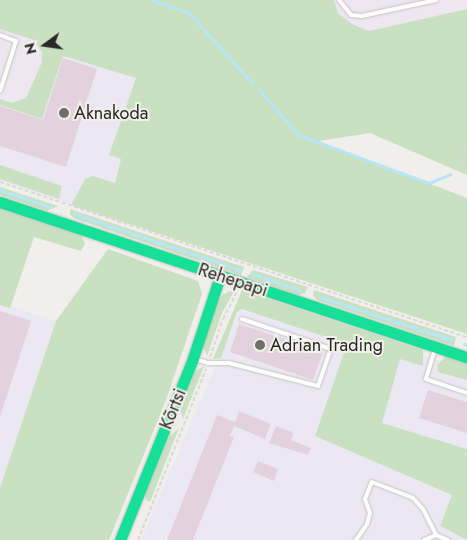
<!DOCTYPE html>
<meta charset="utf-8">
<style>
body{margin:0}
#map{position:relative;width:467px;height:540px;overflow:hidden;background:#f0efec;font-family:Jost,sans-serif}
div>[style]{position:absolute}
.commercial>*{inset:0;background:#eee7f1}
.industrial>*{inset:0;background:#ece8f3}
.green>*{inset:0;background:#c9e1c1}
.stream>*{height:3px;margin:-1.5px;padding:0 1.5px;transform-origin:1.5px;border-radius:1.5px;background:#b7e7f6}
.building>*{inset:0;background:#e3d2dd}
.path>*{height:2px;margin-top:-1px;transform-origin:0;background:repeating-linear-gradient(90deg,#d8d8d8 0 4px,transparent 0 6.5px)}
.roads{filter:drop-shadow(0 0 1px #c5c4c2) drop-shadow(0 0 1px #c5c4c2)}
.lane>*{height:4px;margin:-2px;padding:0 2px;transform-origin:2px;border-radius:2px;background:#fdfdfc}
.fast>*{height:11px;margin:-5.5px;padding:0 5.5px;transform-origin:5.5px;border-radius:5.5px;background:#16e098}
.dots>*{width:14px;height:14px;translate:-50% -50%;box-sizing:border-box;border:2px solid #f2f0ea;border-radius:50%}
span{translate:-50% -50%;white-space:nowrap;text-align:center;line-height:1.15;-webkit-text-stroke:4px #f2f0ea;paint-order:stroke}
.poi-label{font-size:18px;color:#282826}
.left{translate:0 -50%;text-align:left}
.street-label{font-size:18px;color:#282826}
.north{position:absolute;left:20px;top:20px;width:50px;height:50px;-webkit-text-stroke:4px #f2f0ea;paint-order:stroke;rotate:256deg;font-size:14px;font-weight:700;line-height:20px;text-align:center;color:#282826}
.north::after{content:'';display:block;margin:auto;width:18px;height:22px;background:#282826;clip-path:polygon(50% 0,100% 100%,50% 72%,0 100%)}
</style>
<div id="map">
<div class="commercial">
<i style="clip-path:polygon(334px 0,467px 0,467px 9px,369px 31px,351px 24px,338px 13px)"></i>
<i style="clip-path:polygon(0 18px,60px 39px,37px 110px,0 98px)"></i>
</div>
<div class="industrial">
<i style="clip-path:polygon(60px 39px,146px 70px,105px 216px,0 181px,0 98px,37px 110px)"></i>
<i style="clip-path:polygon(0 224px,34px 237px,11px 306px,56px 321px,0 488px)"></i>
<i style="clip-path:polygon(245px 297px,467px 370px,467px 540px,141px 540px)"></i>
</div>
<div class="green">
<i style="clip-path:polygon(0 0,334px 0,338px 13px,352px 24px,369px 31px,467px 9px,467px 175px,370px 133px,319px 141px,467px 198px,467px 334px,71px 205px,85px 179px,93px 176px,115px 183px,121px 159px,109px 155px,136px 78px,63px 56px,42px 119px,0 105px,0 99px,12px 103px,26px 98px,42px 62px,42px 52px,34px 40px,0 29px)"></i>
<i style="clip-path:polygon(0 165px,62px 186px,59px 199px,0 179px)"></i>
<i style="clip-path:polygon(0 187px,58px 206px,47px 211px,0 195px)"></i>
<i style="clip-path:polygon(0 207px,81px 234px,85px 244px,81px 251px,34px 237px,10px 308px,0 305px)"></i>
<i style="clip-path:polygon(70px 209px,244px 267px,241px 275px,76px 219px,70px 215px)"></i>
<i style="clip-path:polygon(108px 249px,198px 281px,202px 294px,166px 400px,109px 540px,0 540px,0 488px,56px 321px)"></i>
<i style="clip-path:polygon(253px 270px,308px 287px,305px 293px,299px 295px,247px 277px)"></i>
<i style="clip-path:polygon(236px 288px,222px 313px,207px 356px,203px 346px,215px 309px,222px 295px)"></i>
<i style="clip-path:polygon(242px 290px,423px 350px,423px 366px,400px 359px,382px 423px,467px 449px,467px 540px,440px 526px,452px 495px,315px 436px,347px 344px,242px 309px,237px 312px,221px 358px,213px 359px)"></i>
<i style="clip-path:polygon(314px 290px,456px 337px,454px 346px,317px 300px,313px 295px)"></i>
<i style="clip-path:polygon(446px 356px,467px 363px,467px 380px,438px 372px,437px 365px)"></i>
<i style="clip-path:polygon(204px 366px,183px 419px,180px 410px,194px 372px)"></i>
<i style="clip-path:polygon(179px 428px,150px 502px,146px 500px,145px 494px,169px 437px)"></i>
</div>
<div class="stream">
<i style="left:151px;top:0;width:39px;rotate:18deg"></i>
<i style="left:188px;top:12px;width:96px;rotate:48deg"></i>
<i style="left:258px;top:88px;width:62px;rotate:49.6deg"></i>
<i style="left:298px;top:135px;width:140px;rotate:20.1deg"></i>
<i style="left:429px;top:183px;width:23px;rotate:-23deg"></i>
<i style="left:0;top:190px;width:53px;rotate:18.8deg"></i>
<i style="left:74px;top:214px;width:175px;rotate:18.6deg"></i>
<i style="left:253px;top:274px;width:50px;rotate:18.8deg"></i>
<i style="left:320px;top:297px;width:139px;rotate:18deg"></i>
<i style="left:464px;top:344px;width:3px;rotate:18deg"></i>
</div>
<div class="building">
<i style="clip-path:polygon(63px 58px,97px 69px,66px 167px,0 146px,0 106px,43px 120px)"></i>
<i style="clip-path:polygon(0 311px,31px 321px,0 417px)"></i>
<i style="clip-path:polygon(239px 324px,323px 352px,313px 380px,230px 352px)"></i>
<i style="clip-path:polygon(428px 390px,467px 402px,467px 433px,419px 418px)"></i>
<i style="clip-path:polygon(239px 411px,271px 424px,265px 439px,234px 426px,230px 436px,234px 437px,193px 540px,167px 540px,217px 415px,235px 422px)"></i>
<i style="clip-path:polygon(276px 426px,294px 433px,291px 440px,311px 448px,308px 455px,269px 443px)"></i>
<i style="clip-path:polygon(258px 461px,278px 469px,274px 481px,253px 472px)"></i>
</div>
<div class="path">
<i style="left:467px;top:143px;width:23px;rotate:108deg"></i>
<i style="left:460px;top:165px;width:9px;rotate:41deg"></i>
<i style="left:0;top:182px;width:492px;rotate:18.4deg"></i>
<i style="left:210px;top:357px;width:40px;rotate:-71.1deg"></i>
<i style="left:223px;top:319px;width:33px;rotate:-63deg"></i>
<i style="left:138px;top:540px;width:184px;rotate:-68.3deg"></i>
</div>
<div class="roads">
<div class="lane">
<i style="left:339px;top:0;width:19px;rotate:51deg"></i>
<i style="left:351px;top:15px;width:11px;rotate:5deg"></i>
<i style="left:362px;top:16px;width:76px;rotate:-12.2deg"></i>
<i style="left:0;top:35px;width:17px;rotate:21deg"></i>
<i style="left:16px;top:41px;width:52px;rotate:107.7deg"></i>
<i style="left:435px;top:349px;width:31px;rotate:107deg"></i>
<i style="left:426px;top:379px;width:43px;rotate:18.9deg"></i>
<i style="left:195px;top:359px;width:14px;rotate:17deg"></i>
<i style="left:208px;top:363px;width:21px"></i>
<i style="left:229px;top:363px;width:92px;rotate:14.5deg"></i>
<i style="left:318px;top:386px;width:39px;rotate:-71deg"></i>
<i style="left:331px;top:349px;width:94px;rotate:-161.4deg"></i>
<i style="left:436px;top:535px;width:13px;rotate:23deg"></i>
<i style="left:356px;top:540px;width:19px;rotate:-55deg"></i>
<i style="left:367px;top:524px;width:11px;rotate:-75deg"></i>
<i style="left:370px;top:513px;width:15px;rotate:-110deg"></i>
<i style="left:365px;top:499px;width:18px;rotate:-68deg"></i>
<i style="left:372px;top:482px;width:44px;rotate:21.3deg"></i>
<i style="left:413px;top:498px;width:15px;rotate:48deg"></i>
<i style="left:423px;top:509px;width:29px;rotate:63deg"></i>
<i style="left:436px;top:535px;width:13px;rotate:157deg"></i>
</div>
<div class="fast">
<i style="left:0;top:202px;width:492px;rotate:18.4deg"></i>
<i style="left:120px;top:540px;width:196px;rotate:-68.1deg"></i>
<i style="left:193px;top:358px;width:86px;rotate:-71.8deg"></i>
</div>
</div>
<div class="dots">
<i style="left:64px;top:113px;background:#6e6e6b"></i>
<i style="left:260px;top:345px;background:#6e6e6b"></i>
</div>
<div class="poi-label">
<span class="left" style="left:74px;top:113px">Aknakoda</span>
<span class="left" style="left:270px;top:345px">Adrian Trading</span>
</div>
<div class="street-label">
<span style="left:233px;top:280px;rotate:18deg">Rehepapi</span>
<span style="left:173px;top:409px;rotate:-68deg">Kõrtsi</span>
</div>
<div class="north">N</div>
</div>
